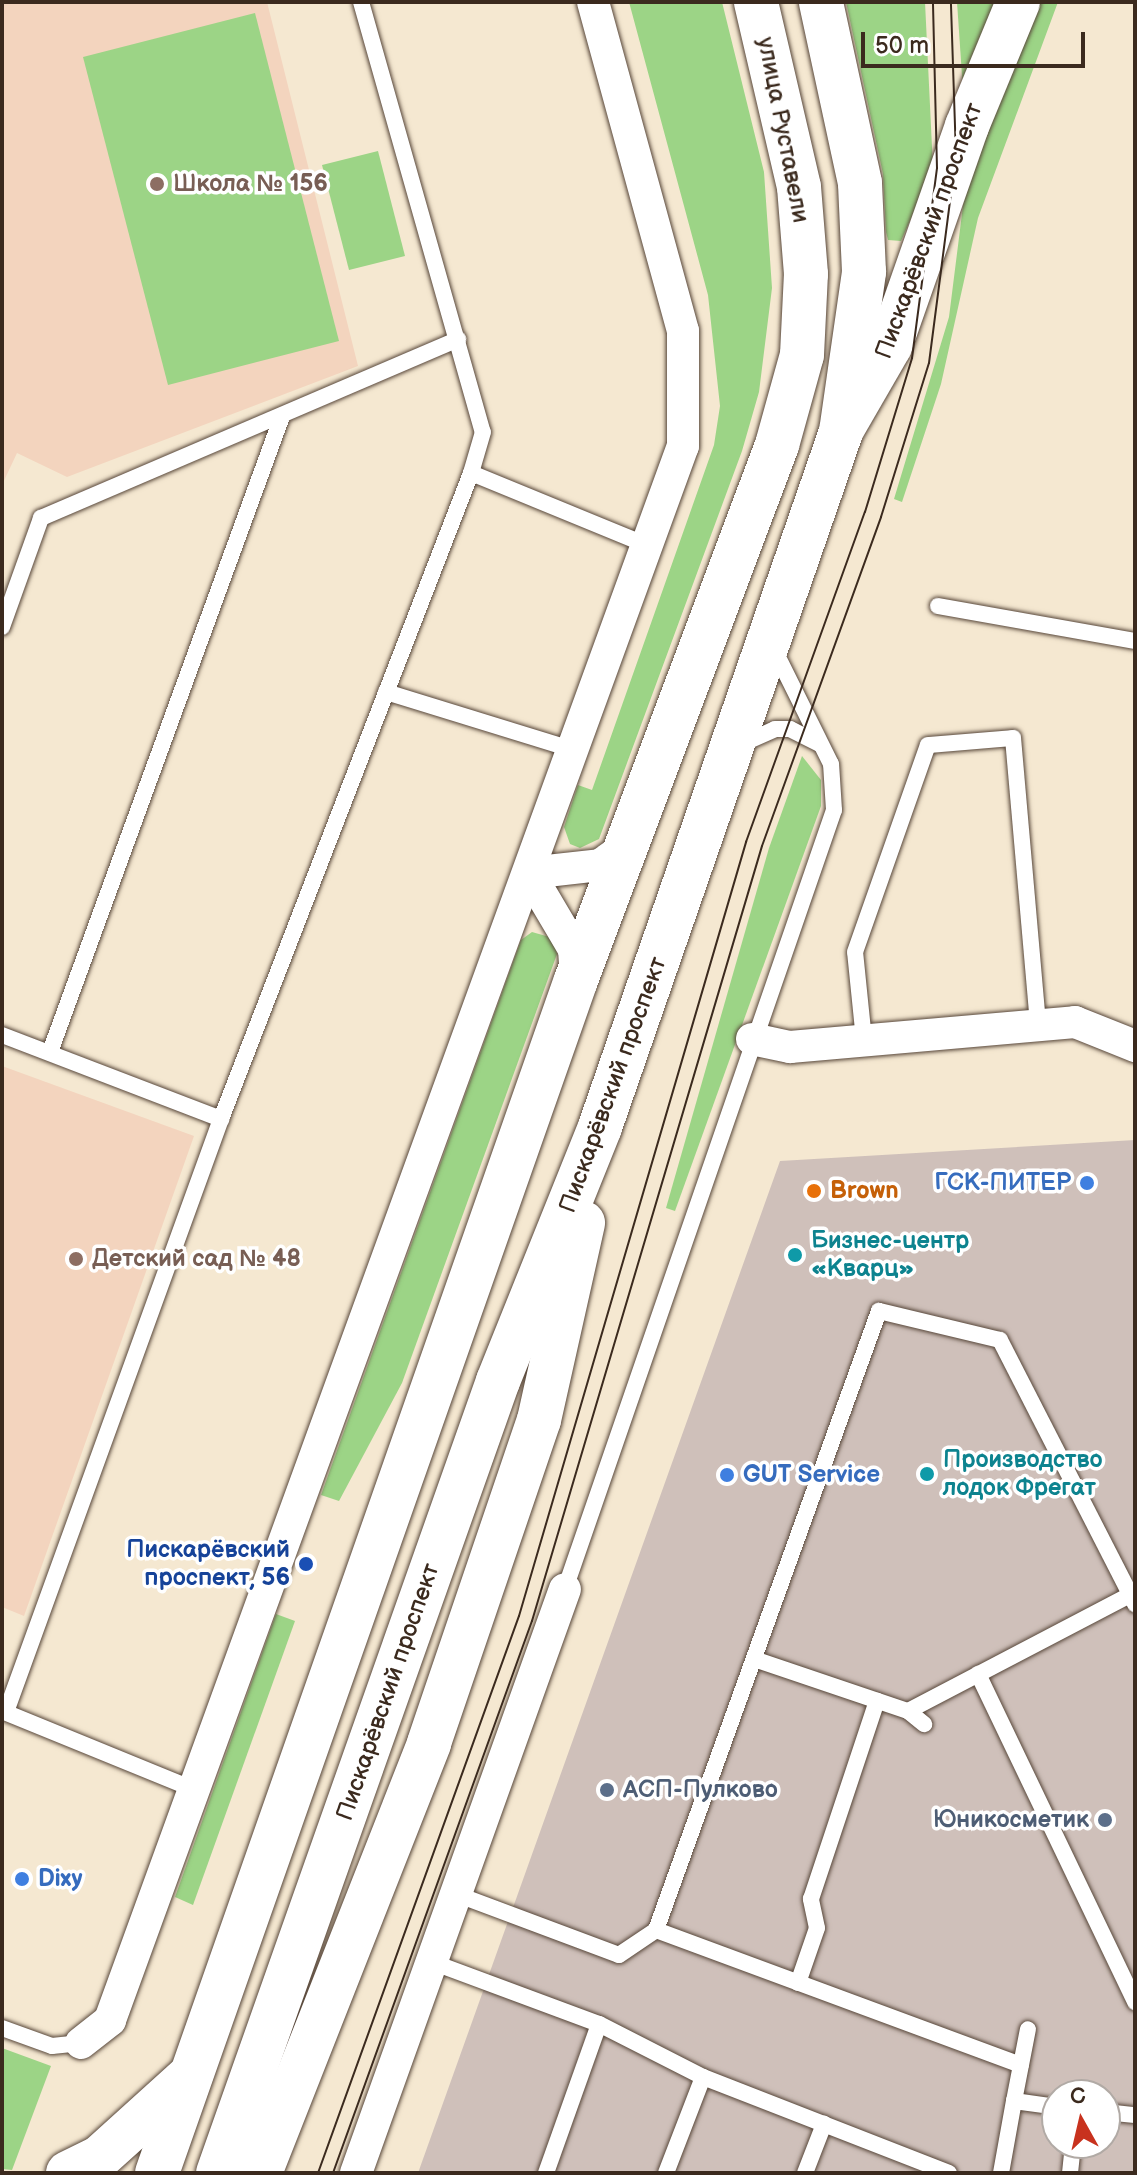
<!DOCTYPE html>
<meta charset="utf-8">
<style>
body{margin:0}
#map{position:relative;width:1137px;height:2175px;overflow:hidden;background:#f5e8d1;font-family:"Balsamiq Sans",sans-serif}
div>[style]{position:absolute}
.built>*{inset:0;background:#f3d4be}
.industrial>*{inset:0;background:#cfc0ba}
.green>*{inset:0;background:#9cd486}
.roads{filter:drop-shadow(0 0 2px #574639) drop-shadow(0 0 2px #574639)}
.lane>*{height:16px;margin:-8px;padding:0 8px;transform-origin:8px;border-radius:8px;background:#fff}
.street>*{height:32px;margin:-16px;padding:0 16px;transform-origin:16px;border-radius:16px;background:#fff}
.secondary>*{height:44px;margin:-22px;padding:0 22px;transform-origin:22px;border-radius:22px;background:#fff}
.primary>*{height:44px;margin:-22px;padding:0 22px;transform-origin:22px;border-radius:22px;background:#fff}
.tram>*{height:2px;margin:-1px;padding:0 1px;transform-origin:1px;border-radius:1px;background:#3b2a1e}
.dots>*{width:22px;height:22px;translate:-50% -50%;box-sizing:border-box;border:4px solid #fff;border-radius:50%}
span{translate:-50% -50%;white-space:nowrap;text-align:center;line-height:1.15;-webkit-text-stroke:7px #fff;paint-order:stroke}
.street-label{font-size:24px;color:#3b2a1e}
.education-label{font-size:24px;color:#785e54;font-weight:700}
.left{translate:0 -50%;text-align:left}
.shop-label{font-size:24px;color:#366cbe;font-weight:700}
.right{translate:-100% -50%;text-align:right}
.food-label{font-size:24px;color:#c56008;font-weight:700}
.culture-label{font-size:24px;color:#0d838f;font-weight:700}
.transit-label{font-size:24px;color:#164399;font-weight:700}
.service-label{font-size:24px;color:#4e5e75;font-weight:700}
.frame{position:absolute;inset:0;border:4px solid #3b2a1e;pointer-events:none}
.north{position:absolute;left:1041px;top:2079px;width:80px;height:80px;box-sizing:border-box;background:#fff;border:2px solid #b1aaa5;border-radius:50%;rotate:352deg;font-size:22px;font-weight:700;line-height:32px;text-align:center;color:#3b2a1e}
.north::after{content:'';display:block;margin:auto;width:28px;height:36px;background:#c8321e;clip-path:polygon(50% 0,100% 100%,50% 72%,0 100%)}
.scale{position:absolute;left:861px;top:32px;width:224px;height:36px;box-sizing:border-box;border:4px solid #3b2a1e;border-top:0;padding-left:10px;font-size:24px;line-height:28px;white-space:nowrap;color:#3b2a1e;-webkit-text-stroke:6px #fff;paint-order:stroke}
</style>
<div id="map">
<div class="built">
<i style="clip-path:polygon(2px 2px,267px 2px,358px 366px,67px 477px,17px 453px,2px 485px)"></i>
<i style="clip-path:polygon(2px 1066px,194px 1136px,24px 1616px,2px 1607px)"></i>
</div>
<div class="industrial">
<i style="clip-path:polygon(evenodd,1135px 1140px,1135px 2173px,418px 2173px,780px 1161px,1135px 1140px,1057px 2095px,1105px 2095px,1105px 2143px,1057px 2143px,1057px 2095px)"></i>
</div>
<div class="green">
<i style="clip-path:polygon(629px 2px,722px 2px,764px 172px,772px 288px,759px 392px,742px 451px,599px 839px,580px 848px,570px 844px,564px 827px,578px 785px,592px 790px,714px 445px,720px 406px,708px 295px)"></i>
<i style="clip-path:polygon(846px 2px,925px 2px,933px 168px,901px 241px,888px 240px,886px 232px,883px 174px)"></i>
<i style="clip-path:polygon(957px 2px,999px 2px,963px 90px)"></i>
<i style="clip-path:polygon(1036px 2px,1058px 2px,978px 218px,941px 384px,902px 502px,894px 499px,949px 317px,967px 174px)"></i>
<i style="clip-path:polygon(255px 13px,339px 341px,168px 385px,83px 57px)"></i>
<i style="clip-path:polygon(378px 151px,405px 256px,349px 270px,322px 165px)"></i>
<i style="clip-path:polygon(802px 756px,821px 780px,821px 806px,675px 1211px,666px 1208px,769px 848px)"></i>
<i style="clip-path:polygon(532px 932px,553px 938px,557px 954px,402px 1383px,339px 1501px,321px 1495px,521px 940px)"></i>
<i style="clip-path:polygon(276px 1614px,295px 1621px,193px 1905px,175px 1897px)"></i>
<i style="clip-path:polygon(2px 2048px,51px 2066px,12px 2170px,2px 2169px)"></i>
</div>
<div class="roads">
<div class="lane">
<i style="left:361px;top:2px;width:447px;rotate:74.2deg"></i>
<i style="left:483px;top:432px;width:43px;rotate:106.3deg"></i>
<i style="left:471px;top:473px;width:192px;rotate:22.3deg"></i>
<i style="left:938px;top:606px;width:200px;rotate:10.1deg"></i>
<i style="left:2px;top:627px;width:116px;rotate:-70.3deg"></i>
<i style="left:41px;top:518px;width:454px;rotate:-23.2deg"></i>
<i style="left:386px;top:692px;width:197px;rotate:17.1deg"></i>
<i style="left:744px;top:743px;width:34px;rotate:-24deg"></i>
<i style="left:775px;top:729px;width:15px"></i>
<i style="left:790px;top:729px;width:33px;rotate:27deg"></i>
<i style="left:2px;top:1035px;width:235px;rotate:21deg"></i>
<i style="left:864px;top:1040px;width:88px;rotate:-95.8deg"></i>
<i style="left:855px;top:952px;width:219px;rotate:-70.6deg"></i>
<i style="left:928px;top:745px;width:85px;rotate:-4.7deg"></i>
<i style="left:1013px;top:738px;width:289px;rotate:85deg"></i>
<i style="left:50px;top:1052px;width:674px;rotate:-69.95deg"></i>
<i style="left:565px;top:1589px;width:824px;rotate:-70.95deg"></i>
<i style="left:834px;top:810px;width:46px;rotate:-93.7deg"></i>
<i style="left:831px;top:764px;width:128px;rotate:-116.4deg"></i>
<i style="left:754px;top:1659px;width:163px;rotate:18.7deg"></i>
<i style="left:908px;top:1711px;width:250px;rotate:-27.6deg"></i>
<i style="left:978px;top:1674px;width:364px;rotate:64.4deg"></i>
<i style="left:2px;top:1711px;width:206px;rotate:22.2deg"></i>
<i style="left:908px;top:1711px;width:21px;rotate:39deg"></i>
<i style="left:6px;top:1712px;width:631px;rotate:-70.07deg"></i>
<i style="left:221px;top:1119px;width:693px;rotate:-68.84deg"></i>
<i style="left:456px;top:1894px;width:174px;rotate:20.5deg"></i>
<i style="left:619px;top:1955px;width:45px;rotate:-34deg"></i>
<i style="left:656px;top:1930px;width:658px;rotate:-70.19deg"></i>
<i style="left:879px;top:1311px;width:124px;rotate:13.5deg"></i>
<i style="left:1000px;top:1340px;width:297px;rotate:62.9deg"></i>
<i style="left:656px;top:1930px;width:389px;rotate:20.3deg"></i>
<i style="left:432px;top:1962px;width:178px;rotate:20.4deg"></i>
<i style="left:599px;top:2024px;width:117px;rotate:27deg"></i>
<i style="left:703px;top:2077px;width:264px;rotate:21.3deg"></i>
<i style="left:798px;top:1983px;width:58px;rotate:-70.9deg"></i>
<i style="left:817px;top:1928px;width:30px;rotate:-102deg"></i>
<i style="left:811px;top:1899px;width:209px;rotate:-71.6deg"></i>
<i style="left:2px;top:2028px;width:53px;rotate:19.8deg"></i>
<i style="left:52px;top:2046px;width:29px;rotate:-6deg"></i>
<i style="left:1014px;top:2101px;width:73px;rotate:-79deg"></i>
<i style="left:1105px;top:2112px;width:30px;rotate:6deg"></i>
<i style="left:546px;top:2173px;width:158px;rotate:-70.4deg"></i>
<i style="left:666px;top:2173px;width:103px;rotate:-68.9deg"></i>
<i style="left:805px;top:2173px;width:53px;rotate:-68.8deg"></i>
<i style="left:1001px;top:2173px;width:73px;rotate:-79.8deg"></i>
<i style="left:1014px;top:2101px;width:43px;rotate:7.9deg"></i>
<i style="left:1070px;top:2173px;width:30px;rotate:-84deg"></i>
</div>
<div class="street">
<i style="left:529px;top:873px;width:88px;rotate:59.4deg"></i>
<i style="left:574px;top:949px;width:31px;rotate:86deg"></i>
<i style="left:529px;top:873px;width:71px;rotate:-6.4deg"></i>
<i style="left:600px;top:865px;width:28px;rotate:-35deg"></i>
<i style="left:752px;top:1039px;width:39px;rotate:12deg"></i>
<i style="left:790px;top:1047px;width:286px;rotate:-5deg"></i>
<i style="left:1075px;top:1022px;width:65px;rotate:21.8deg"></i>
<i style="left:81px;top:2043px;width:37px;rotate:-38deg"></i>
<i style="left:110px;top:2020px;width:1675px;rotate:-70deg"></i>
<i style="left:683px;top:446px;width:115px;rotate:-90deg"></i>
<i style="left:683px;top:331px;width:341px;rotate:-105.3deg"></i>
<i style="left:356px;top:2173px;width:620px;rotate:-70.31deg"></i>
</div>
<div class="secondary">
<i style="left:841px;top:431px;width:98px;rotate:-60deg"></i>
<i style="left:890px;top:346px;width:233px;rotate:-70.7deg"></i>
<i style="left:967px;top:126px;width:134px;rotate:-67.6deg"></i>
</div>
<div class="primary">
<i style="left:68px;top:2173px;width:34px;rotate:-26deg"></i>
<i style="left:99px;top:2158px;width:124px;rotate:-42.1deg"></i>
<i style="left:157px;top:2173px;width:1264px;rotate:-70.65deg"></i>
<i style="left:576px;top:980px;width:572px;rotate:-69.41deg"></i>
<i style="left:777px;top:445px;width:93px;rotate:-74.5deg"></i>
<i style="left:802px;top:355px;width:81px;rotate:-87.2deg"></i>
<i style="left:806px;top:274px;width:87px;rotate:-94.6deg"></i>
<i style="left:799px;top:187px;width:190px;rotate:-103.1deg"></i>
<i style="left:218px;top:2173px;width:840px;rotate:-70.53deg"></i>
<i style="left:498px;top:1381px;width:274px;rotate:-68.1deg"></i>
<i style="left:600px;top:1127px;width:736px;rotate:-70.88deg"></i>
<i style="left:841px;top:432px;width:162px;rotate:-81.8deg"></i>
<i style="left:864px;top:272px;width:89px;rotate:-92.6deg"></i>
<i style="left:860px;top:183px;width:185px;rotate:-102.2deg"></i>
<i style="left:260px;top:2173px;width:462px;rotate:-68.5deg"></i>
<i style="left:429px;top:1743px;width:341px;rotate:-71.2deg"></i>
<i style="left:539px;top:1420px;width:202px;rotate:-77.4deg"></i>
</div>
</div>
<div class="tram">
<i style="left:318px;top:2173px;width:592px;rotate:-70.16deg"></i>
<i style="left:519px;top:1616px;width:807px;rotate:-73.65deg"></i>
<i style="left:746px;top:842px;width:351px;rotate:-70.2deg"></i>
<i style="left:865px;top:512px;width:161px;rotate:-73deg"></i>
<i style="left:912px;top:358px;width:192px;rotate:-82.5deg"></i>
<i style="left:937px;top:168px;width:166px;rotate:-91.4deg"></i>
<i style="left:333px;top:2173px;width:587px;rotate:-70.18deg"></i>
<i style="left:532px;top:1621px;width:808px;rotate:-73.47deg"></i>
<i style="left:762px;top:846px;width:350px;rotate:-70.1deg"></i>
<i style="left:881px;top:517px;width:161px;rotate:-72.7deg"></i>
<i style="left:929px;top:363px;width:209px;rotate:-82.6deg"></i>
<i style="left:956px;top:156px;width:154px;rotate:-91.9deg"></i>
</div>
<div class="dots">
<i style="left:157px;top:184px;background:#8d6e63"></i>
<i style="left:1087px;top:1183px;background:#3f7fe0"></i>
<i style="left:814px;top:1191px;background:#e8710a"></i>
<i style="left:795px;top:1255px;background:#0f9aa8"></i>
<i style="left:76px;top:1259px;background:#8d6e63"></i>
<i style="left:927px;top:1474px;background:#0f9aa8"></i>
<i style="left:727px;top:1475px;background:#3f7fe0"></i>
<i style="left:306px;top:1564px;background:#1a4fb4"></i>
<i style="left:607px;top:1790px;background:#5c6f8a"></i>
<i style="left:1105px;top:1820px;background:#5c6f8a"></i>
<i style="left:22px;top:1879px;background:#3f7fe0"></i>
</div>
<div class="street-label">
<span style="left:783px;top:130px;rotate:79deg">улица Руставели</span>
<span style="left:929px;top:231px;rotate:-70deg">Пискарёвский проспект</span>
<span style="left:613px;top:1085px;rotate:-70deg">Пискарёвский проспект</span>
<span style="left:388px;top:1692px;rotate:-71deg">Пискарёвский проспект</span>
</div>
<div class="education-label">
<span class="left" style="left:173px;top:184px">Школа № 156</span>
<span class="left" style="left:92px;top:1259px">Детский сад № 48</span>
</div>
<div class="shop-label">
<span class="right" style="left:1071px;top:1183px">ГСК-ПИТЕР</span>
<span class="left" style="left:743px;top:1475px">GUT Service</span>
<span class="left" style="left:38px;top:1879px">Dixy</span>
</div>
<div class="food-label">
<span class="left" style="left:830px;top:1191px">Brown</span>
</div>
<div class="culture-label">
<span class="left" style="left:811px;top:1255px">Бизнес-центр<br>«Кварц»</span>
<span class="left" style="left:943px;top:1474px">Производство<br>лодок Фрегат</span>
</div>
<div class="transit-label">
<span class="right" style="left:290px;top:1564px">Пискарёвский<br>проспект, 56</span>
</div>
<div class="service-label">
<span class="left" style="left:623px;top:1790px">АСП-Пулково</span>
<span class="right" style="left:1089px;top:1820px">Юникосметик</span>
</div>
<div class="frame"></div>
<div class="north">С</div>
<div class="scale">50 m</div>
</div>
